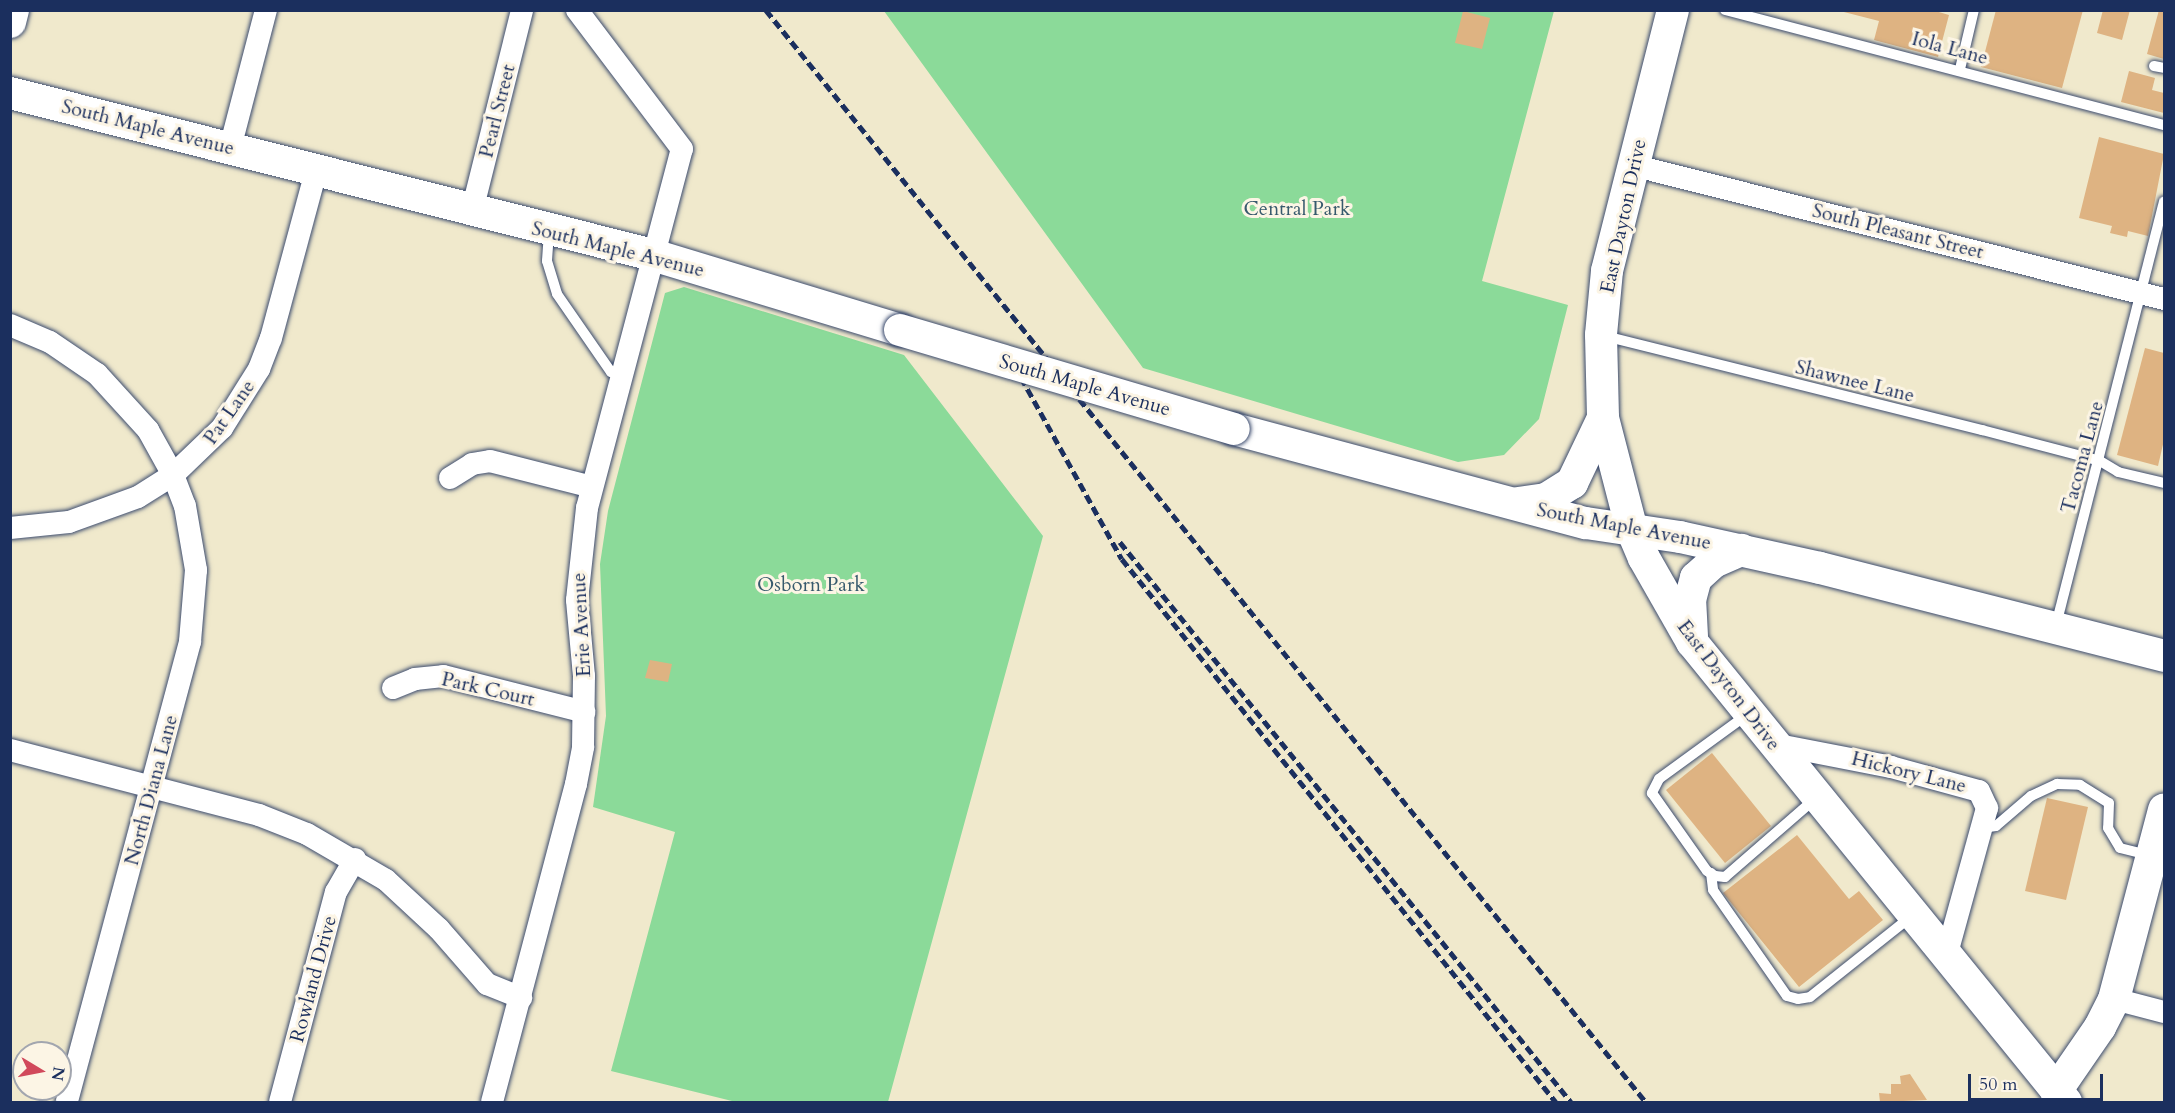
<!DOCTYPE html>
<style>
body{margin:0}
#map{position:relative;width:2175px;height:1113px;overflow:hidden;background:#f0e9cc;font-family:Cardo,serif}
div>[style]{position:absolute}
.green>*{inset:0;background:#8bda99}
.building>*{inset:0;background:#deb382}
.roads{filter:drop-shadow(0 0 2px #3b4b6e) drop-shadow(0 0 2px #3b4b6e)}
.lane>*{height:10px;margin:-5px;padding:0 5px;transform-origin:5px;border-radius:5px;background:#fff}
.street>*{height:22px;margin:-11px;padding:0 11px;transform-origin:11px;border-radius:11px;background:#fff}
.secondary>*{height:32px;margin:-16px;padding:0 16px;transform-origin:16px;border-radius:16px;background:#fff}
.rail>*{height:4.5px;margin-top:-2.25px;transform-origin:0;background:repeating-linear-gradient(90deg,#1b2f5e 0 9px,transparent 0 13.5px)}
.bridges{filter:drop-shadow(0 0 2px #3b4b6e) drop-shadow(0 0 2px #3b4b6e)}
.secondary-bridge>*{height:32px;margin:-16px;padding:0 16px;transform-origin:16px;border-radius:16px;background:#fff}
span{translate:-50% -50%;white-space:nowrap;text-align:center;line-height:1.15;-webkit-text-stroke:6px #fcf5e5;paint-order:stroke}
.street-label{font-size:20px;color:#1b2f5e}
.park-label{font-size:20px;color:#375a6d}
.frame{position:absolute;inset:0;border:12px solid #1b2f5e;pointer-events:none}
.north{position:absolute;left:12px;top:1041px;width:60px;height:60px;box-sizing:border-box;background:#fcf5e5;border:2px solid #a2a6af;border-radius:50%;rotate:100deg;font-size:16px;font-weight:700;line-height:24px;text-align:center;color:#1b2f5e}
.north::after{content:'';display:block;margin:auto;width:21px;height:27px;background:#d1495b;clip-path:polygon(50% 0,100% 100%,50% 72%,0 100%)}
.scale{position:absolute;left:1968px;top:1074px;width:135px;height:27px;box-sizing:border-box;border:3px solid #1b2f5e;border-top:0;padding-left:8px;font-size:18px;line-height:21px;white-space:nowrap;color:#1b2f5e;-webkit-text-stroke:4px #fcf5e5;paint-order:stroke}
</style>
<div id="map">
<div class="green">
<i style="clip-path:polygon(884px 11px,1554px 11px,1482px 281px,1568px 305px,1539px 419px,1504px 455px,1458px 462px,1143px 368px)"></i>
<i style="clip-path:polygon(684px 287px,904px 355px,1043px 536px,888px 1102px,736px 1102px,611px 1071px,675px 832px,593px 807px,606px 716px,600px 564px,608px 511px,665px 293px)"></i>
</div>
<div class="building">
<i style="clip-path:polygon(1932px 10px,1949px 15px,1938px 57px,1874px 40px,1879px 21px,1840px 11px)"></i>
<i style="clip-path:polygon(1996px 10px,2083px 10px,2062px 88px,1981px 67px)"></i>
<i style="clip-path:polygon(2103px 10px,2130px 10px,2122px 40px,2097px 33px)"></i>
<i style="clip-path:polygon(2159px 10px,2164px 10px,2164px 59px,2147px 54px)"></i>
<i style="clip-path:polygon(1463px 11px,1490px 18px,1482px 49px,1455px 43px)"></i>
<i style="clip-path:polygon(2129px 71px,2155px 78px,2152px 90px,2164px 93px,2164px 113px,2121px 102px)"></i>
<i style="clip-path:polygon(2099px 137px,2164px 154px,2148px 236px,2128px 231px,2127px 237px,2110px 233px,2112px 226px,2079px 218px)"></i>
<i style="clip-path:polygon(2145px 348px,2164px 353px,2164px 440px,2158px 466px,2117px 455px)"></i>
<i style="clip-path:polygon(650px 660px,672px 664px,668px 682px,645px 678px)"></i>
<i style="clip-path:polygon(1712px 753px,1771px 826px,1725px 863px,1666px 790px)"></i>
<i style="clip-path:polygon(2047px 798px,2088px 807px,2066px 900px,2025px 891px)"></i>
<i style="clip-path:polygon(1797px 835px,1849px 899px,1859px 891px,1883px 920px,1799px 987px,1723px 893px)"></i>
<i style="clip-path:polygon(1910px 1074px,1927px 1100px,1880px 1102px,1879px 1093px,1891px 1094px,1891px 1084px,1901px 1084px,1900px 1076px)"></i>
</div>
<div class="roads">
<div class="lane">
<i style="left:1725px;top:10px;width:454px;rotate:14.7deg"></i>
<i style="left:2154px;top:66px;width:10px;rotate:11deg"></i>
<i style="left:1960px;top:69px;width:61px;rotate:-76.7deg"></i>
<i style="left:549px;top:232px;width:29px;rotate:94deg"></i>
<i style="left:547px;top:261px;width:34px;rotate:73deg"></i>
<i style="left:557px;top:294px;width:95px;rotate:55.3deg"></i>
<i style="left:611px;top:372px;width:12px;rotate:24deg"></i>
<i style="left:1605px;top:336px;width:389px;rotate:14deg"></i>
<i style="left:1982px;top:430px;width:122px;rotate:14.7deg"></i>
<i style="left:2100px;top:461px;width:21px;rotate:31deg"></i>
<i style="left:2118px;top:472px;width:47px;rotate:13.4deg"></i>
<i style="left:2056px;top:625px;width:437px;rotate:-75.7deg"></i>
<i style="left:1748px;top:714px;width:110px;rotate:143.9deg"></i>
<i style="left:1659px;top:779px;width:16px;rotate:117deg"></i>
<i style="left:1652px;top:793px;width:95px;rotate:54.8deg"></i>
<i style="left:1707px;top:871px;width:9px;rotate:32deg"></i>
<i style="left:1715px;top:876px;width:10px;rotate:6deg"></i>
<i style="left:1725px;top:877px;width:121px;rotate:-41deg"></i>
<i style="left:1982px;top:828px;width:14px;rotate:-8deg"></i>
<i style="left:1996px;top:826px;width:46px;rotate:-40.6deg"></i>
<i style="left:2031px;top:796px;width:29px;rotate:-25deg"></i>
<i style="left:2057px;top:784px;width:23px;rotate:2deg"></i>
<i style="left:2080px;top:785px;width:34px;rotate:32deg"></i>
<i style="left:2109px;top:803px;width:25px;rotate:92deg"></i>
<i style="left:2108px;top:828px;width:23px;rotate:59deg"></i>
<i style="left:2120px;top:848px;width:30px;rotate:14deg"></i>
<i style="left:1711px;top:873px;width:17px;rotate:83deg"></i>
<i style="left:1713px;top:890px;width:129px;rotate:55.1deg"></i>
<i style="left:1787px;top:996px;width:11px;rotate:15deg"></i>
<i style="left:1798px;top:999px;width:12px;rotate:-9deg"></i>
<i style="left:1810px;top:997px;width:130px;rotate:-38.5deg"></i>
</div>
<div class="street">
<i style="left:230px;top:148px;width:143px;rotate:-75.4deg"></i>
<i style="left:1632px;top:165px;width:549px;rotate:14.14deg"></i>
<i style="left:472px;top:211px;width:207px;rotate:-76deg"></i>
<i style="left:10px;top:325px;width:43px;rotate:23deg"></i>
<i style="left:50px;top:342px;width:57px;rotate:34.2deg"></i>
<i style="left:97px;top:374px;width:76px;rotate:47.7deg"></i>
<i style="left:148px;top:430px;width:51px;rotate:60.9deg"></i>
<i style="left:173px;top:475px;width:33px;rotate:69deg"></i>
<i style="left:185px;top:506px;width:65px;rotate:80.2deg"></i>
<i style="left:196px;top:570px;width:72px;rotate:94.8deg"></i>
<i style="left:190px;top:642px;width:476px;rotate:105deg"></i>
<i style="left:450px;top:478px;width:26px;rotate:-32deg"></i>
<i style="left:472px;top:464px;width:18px;rotate:-9deg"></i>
<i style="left:490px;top:461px;width:105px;rotate:14.3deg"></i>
<i style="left:10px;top:528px;width:59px;rotate:-5.8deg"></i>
<i style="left:69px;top:522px;width:73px;rotate:-19.9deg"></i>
<i style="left:138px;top:497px;width:41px;rotate:-32.2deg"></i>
<i style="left:173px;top:475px;width:68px;rotate:-43.8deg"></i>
<i style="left:222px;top:428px;width:70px;rotate:-57.9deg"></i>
<i style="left:259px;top:369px;width:33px;rotate:-69deg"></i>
<i style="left:271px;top:338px;width:173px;rotate:-74.9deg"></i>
<i style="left:393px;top:688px;width:24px;rotate:-22deg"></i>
<i style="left:415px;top:679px;width:28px;rotate:-6deg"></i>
<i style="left:443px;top:676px;width:146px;rotate:14.2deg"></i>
<i style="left:1773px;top:744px;width:120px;rotate:11deg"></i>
<i style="left:1891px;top:767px;width:91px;rotate:15.3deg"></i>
<i style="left:1979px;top:791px;width:19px;rotate:65deg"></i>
<i style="left:1987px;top:808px;width:155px;rotate:105.4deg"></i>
<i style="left:10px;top:750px;width:257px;rotate:14.6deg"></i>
<i style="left:259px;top:815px;width:52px;rotate:21.6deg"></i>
<i style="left:307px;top:834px;width:91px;rotate:30.2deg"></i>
<i style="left:386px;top:880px;width:72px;rotate:42.8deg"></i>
<i style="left:439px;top:929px;width:73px;rotate:48.9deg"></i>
<i style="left:487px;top:984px;width:37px;rotate:22deg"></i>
<i style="left:2114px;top:999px;width:52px;rotate:14.6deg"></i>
<i style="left:280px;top:1102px;width:217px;rotate:-75.1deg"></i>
<i style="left:336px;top:892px;width:38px;rotate:-60deg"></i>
<i style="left:492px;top:1102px;width:329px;rotate:-75.2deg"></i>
<i style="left:576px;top:784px;width:38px;rotate:-79deg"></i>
<i style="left:583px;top:747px;width:71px;rotate:-89.2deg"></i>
<i style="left:584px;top:676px;width:76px;rotate:-95.3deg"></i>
<i style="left:577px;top:600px;width:93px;rotate:-83.8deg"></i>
<i style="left:587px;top:508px;width:371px;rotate:-75.2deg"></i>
<i style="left:682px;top:149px;width:174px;rotate:-127.1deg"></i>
</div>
<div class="secondary">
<i style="left:1673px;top:10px;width:269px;rotate:104.2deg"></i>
<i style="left:1607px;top:271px;width:64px;rotate:95.4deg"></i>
<i style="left:1601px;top:335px;width:83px;rotate:88.6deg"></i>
<i style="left:1603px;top:418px;width:116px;rotate:75.5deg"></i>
<i style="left:1632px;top:530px;width:30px;rotate:67deg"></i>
<i style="left:1644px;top:558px;width:97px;rotate:60.3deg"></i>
<i style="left:1692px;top:642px;width:593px;rotate:50.89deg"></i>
<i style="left:10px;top:22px;width:12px;rotate:-76deg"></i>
<i style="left:10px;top:93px;width:663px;rotate:14.14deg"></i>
<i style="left:653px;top:255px;width:258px;rotate:16.9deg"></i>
<i style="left:1234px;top:429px;width:364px;rotate:15deg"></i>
<i style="left:1586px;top:523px;width:95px;rotate:8.5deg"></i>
<i style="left:1680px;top:537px;width:143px;rotate:12.5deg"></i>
<i style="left:1820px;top:568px;width:355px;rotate:14.3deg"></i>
<i style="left:1518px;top:503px;width:28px;rotate:-8deg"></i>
<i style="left:1546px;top:499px;width:31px;rotate:-32deg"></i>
<i style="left:1572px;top:483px;width:72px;rotate:-64.5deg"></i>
<i style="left:1692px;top:636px;width:36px;rotate:-93deg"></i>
<i style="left:1690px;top:600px;width:23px;rotate:-75deg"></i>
<i style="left:1696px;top:578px;width:24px;rotate:-42deg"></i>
<i style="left:1714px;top:562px;width:30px;rotate:-24deg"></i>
<i style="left:2056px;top:1091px;width:78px;rotate:-55.5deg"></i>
<i style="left:2100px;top:1027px;width:31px;rotate:-63deg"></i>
<i style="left:2114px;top:999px;width:196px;rotate:-75.2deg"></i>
</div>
</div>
<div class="rail">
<i style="left:766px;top:10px;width:1402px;rotate:51.14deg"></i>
<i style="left:1021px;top:377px;width:208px;rotate:61deg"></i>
<i style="left:1122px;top:559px;width:695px;rotate:51.37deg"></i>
<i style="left:1120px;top:542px;width:719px;rotate:51.15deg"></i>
</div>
<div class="bridges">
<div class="secondary-bridge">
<i style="left:900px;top:330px;width:348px;rotate:16.5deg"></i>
</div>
</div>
<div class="street-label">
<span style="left:1950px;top:48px;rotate:15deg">Iola Lane</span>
<span style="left:497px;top:111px;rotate:-76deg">Pearl Street</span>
<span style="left:148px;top:127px;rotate:14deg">South Maple Avenue</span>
<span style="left:1623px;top:216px;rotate:-78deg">East Dayton Drive</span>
<span style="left:1898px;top:231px;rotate:14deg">South Pleasant Street</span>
<span style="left:618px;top:249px;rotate:14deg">South Maple Avenue</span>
<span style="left:1855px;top:381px;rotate:14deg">Shawnee Lane</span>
<span style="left:1085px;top:385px;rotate:16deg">South Maple Avenue</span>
<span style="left:229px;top:412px;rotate:-55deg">Pat Lane</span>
<span style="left:2082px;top:457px;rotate:-75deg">Tacoma Lane</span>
<span style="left:1624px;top:526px;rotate:11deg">South Maple Avenue</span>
<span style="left:581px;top:625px;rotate:-93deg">Erie Avenue</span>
<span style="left:1729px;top:685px;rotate:53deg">East Dayton Drive</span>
<span style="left:488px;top:689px;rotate:13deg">Park Court</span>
<span style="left:1909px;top:772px;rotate:14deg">Hickory Lane</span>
<span style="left:151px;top:790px;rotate:-75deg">North Diana Lane</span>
<span style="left:313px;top:979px;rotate:-75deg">Rowland Drive</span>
</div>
<div class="park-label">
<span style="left:1297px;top:208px">Central Park</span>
<span style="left:811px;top:584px">Osborn Park</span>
</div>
<div class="frame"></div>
<div class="north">N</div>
<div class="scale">50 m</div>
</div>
